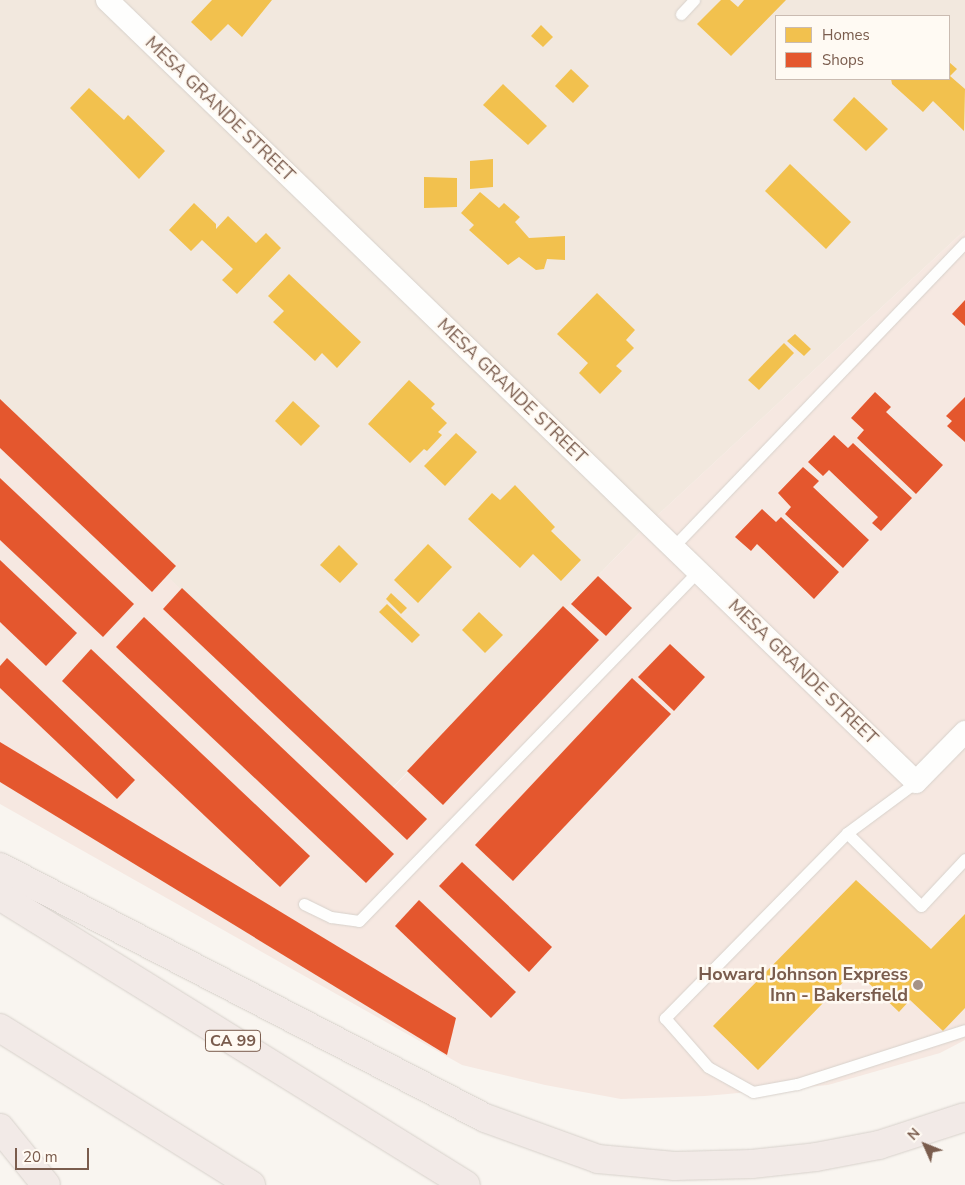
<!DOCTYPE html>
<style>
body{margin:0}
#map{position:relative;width:965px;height:1185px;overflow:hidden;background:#f9f5f0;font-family:"Nunito Sans",sans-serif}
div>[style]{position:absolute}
.residential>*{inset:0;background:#f2e8de}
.commercial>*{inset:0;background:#f6e8e1}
.homes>*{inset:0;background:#f2c14e}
.shops>*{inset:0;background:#e4572e}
.roads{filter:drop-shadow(0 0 1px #d7d1cb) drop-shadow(0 0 1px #d7d1cb)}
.lane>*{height:11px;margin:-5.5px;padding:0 5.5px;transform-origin:5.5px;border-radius:5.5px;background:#fefefd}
.street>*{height:22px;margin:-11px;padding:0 11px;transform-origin:11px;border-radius:11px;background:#fefefd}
.highway>*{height:28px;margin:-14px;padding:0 14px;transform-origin:14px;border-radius:14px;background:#f2eae7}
.dots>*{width:14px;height:14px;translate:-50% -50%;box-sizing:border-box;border:2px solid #fffaf3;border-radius:50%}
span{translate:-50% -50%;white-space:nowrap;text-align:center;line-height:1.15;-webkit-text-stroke:5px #fffaf3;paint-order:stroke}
.shield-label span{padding:1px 4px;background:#fffaf3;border:1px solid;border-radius:4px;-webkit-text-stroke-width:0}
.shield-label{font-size:16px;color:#7a5c4d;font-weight:700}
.street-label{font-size:18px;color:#7a5c4d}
.poi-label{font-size:18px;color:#7a5c4d;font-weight:700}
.right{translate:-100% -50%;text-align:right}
.legend{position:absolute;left:775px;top:15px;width:175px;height:65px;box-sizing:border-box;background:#fffaf3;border:1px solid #cabbb1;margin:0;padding:6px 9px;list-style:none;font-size:15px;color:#7a5c4d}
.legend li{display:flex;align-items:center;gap:10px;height:25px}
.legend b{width:25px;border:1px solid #cabbb1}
.north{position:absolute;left:900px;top:1120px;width:50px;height:50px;-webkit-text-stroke:4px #fffaf3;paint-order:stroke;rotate:314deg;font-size:14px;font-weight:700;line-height:20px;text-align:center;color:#7a5c4d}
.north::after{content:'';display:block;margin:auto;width:18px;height:22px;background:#7a5c4d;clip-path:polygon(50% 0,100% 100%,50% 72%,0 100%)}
.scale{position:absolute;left:15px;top:1148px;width:74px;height:22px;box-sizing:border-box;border:2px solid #7a5c4d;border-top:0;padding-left:6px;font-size:15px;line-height:18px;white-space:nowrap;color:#7a5c4d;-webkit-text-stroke:4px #fffaf3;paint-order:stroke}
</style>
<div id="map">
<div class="residential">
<i style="clip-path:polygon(evenodd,0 0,965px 0,965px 230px,646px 526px,389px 791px,0 415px,0 0,776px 16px,949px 16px,949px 79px,776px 79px,776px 16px)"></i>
</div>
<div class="commercial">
<i style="clip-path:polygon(965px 230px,965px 1040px,940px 1053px,828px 1085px,705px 1096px,621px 1099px,545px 1085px,462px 1065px,0 804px,0 415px,390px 791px,646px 526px)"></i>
</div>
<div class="homes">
<i style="clip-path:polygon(212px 0,272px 0,242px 37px,228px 24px,211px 41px,191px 22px)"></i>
<i style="clip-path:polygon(721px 0,730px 0,738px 7px,744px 0,786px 0,731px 56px,697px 24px)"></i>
<i style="clip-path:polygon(541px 25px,553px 37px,543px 47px,531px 36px)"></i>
<i style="clip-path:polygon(949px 62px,957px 69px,950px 76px,965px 89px,964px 131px,933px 101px,923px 112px,892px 84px,891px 79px,949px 79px)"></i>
<i style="clip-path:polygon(571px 69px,589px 86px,573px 103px,555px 86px)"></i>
<i style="clip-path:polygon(503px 84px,547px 126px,528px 145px,483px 105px)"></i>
<i style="clip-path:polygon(89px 88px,124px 120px,128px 115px,165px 151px,139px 179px,70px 108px)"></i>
<i style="clip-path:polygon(854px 97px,888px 129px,866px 151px,833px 120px)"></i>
<i style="clip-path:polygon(493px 159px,493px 187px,470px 189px,470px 161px)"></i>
<i style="clip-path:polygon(790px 164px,851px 222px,826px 249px,765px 191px)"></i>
<i style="clip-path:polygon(424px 177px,457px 178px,457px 207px,424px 208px)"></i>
<i style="clip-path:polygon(480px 192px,499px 208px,504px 203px,520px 217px,515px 222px,529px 238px,565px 236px,565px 260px,547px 259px,544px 269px,536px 270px,519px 257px,508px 265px,469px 230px,474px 225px,461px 213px)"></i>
<i style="clip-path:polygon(194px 203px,216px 224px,216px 229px,228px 216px,256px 243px,266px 233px,281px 248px,237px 294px,222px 280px,233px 269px,202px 240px,191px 251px,169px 230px)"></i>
<i style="clip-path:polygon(289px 274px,361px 342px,337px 368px,322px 353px,315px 361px,273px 322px,284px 311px,268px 296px)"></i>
<i style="clip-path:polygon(597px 293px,635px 330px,626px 340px,634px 348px,616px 366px,622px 371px,600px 394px,579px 373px,588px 363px,557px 334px)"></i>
<i style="clip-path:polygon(795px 334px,811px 349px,804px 356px,787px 341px)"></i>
<i style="clip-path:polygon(784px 343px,794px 353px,759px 390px,748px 380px)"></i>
<i style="clip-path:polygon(409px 380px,435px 404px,431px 408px,447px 423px,438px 432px,442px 435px,427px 451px,424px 449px,410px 463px,368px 424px)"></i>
<i style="clip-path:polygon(293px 401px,320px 426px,301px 446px,275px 421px)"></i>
<i style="clip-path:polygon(456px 433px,477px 452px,445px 486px,424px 466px)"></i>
<i style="clip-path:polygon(515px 485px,555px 527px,551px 531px,581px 560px,561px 581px,533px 554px,520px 568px,468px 519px,492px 493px,500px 500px)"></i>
<i style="clip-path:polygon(428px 544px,452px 567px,418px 603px,394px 580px)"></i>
<i style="clip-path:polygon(339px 545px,358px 564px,340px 583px,320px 565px)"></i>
<i style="clip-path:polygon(391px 593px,407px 608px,401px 614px,386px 599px)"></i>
<i style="clip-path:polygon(387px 604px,420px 635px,412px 643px,379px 612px)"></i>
<i style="clip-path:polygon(479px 612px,503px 635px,485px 653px,462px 630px)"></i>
<i style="clip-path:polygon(856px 880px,931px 949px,965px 914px,965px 1008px,943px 1031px,910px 1000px,899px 1012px,855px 970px,758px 1070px,713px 1026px)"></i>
</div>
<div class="shops">
<i style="clip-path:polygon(965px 300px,965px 326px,952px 314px)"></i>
<i style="clip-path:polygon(875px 392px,891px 407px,886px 412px,943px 465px,916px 494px,857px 438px,864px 430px,851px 418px)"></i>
<i style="clip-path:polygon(965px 397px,965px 442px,947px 426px,952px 421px,946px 416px)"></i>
<i style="clip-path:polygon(0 399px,176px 566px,152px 592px,0 448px)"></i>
<i style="clip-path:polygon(834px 435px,848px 448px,853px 443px,912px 498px,881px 531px,872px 523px,878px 517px,829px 470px,823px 476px,808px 462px)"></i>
<i style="clip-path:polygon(803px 467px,819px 481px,813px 487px,869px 540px,843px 568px,785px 514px,791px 507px,778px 493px)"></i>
<i style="clip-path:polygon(0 478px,134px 604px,103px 637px,0 540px)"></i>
<i style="clip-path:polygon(762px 509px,776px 522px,781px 517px,839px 572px,814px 599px,757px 544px,751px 551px,735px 537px)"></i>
<i style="clip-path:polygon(0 560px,77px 633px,46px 666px,0 622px)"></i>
<i style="clip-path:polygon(598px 576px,632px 608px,606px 636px,571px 604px)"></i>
<i style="clip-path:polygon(182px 588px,427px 819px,407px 840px,163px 609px)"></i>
<i style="clip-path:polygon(563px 606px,599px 640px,443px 805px,407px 771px)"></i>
<i style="clip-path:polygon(144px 617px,394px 854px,366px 883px,116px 647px)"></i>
<i style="clip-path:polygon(670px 644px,705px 677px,674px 711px,638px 677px)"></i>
<i style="clip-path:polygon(91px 649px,310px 856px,280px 887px,62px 681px)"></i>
<i style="clip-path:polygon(7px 658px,135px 780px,117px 799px,0 688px,0 666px)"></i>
<i style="clip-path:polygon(632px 678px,671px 714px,513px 881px,475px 845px)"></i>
<i style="clip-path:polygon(0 742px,456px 1018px,447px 1055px,0 782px)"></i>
<i style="clip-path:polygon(462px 862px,552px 947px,529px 972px,439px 886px)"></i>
<i style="clip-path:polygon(419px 900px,516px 992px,491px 1018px,395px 926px)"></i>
</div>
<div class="roads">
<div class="lane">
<i style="left:681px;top:14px;width:19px;rotate:-47deg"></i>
<i style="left:673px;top:547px;width:422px;rotate:-46.2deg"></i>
<i style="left:847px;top:833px;width:86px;rotate:-36.5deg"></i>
<i style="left:965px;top:859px;width:64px;rotate:133.1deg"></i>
<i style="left:921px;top:906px;width:104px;rotate:-135.4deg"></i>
<i style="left:847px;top:833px;width:260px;rotate:134.5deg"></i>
<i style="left:665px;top:1018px;width:65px;rotate:48.7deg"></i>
<i style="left:708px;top:1067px;width:51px;rotate:29.1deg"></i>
<i style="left:753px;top:1092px;width:45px;rotate:-10.3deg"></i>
<i style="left:797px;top:1084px;width:176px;rotate:-17.8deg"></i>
<i style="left:304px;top:904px;width:30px;rotate:26deg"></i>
<i style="left:331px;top:917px;width:28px;rotate:8deg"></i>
<i style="left:359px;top:921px;width:487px;rotate:-45.9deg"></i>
</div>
<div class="street">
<i style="left:107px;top:0;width:1125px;rotate:44.03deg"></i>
<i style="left:916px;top:782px;width:70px;rotate:-45.6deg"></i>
</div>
<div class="highway">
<i style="left:0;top:867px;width:546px;rotate:27.36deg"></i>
<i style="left:485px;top:1118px;width:120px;rotate:19.9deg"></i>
<i style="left:598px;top:1159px;width:77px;rotate:5.2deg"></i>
<i style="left:675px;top:1166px;width:77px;rotate:-1.5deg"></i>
<i style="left:752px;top:1164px;width:64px;rotate:-6.2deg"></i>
<i style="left:816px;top:1157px;width:64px;rotate:-10.8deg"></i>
<i style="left:879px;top:1145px;width:90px;rotate:-18deg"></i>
<i style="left:0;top:896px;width:548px;rotate:31.81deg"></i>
<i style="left:0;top:1028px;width:296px;rotate:32deg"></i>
<i style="left:0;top:1128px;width:73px;rotate:51.1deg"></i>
</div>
</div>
<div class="dots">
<i style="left:918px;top:985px;background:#a69286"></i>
</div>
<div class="shield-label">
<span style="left:233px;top:1041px">CA 99</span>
</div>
<div class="street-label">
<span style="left:220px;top:109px;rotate:44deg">MESA GRANDE STREET</span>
<span style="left:512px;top:391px;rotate:44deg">MESA GRANDE STREET</span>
<span style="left:803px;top:672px;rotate:44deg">MESA GRANDE STREET</span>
</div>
<div class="poi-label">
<span class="right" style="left:908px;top:985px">Howard Johnson Express<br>Inn - Bakersfield</span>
</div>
<ul class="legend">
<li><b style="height:14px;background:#f2c14e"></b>Homes</li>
<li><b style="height:14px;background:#e4572e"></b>Shops</li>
</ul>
<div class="north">N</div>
<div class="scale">20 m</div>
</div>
